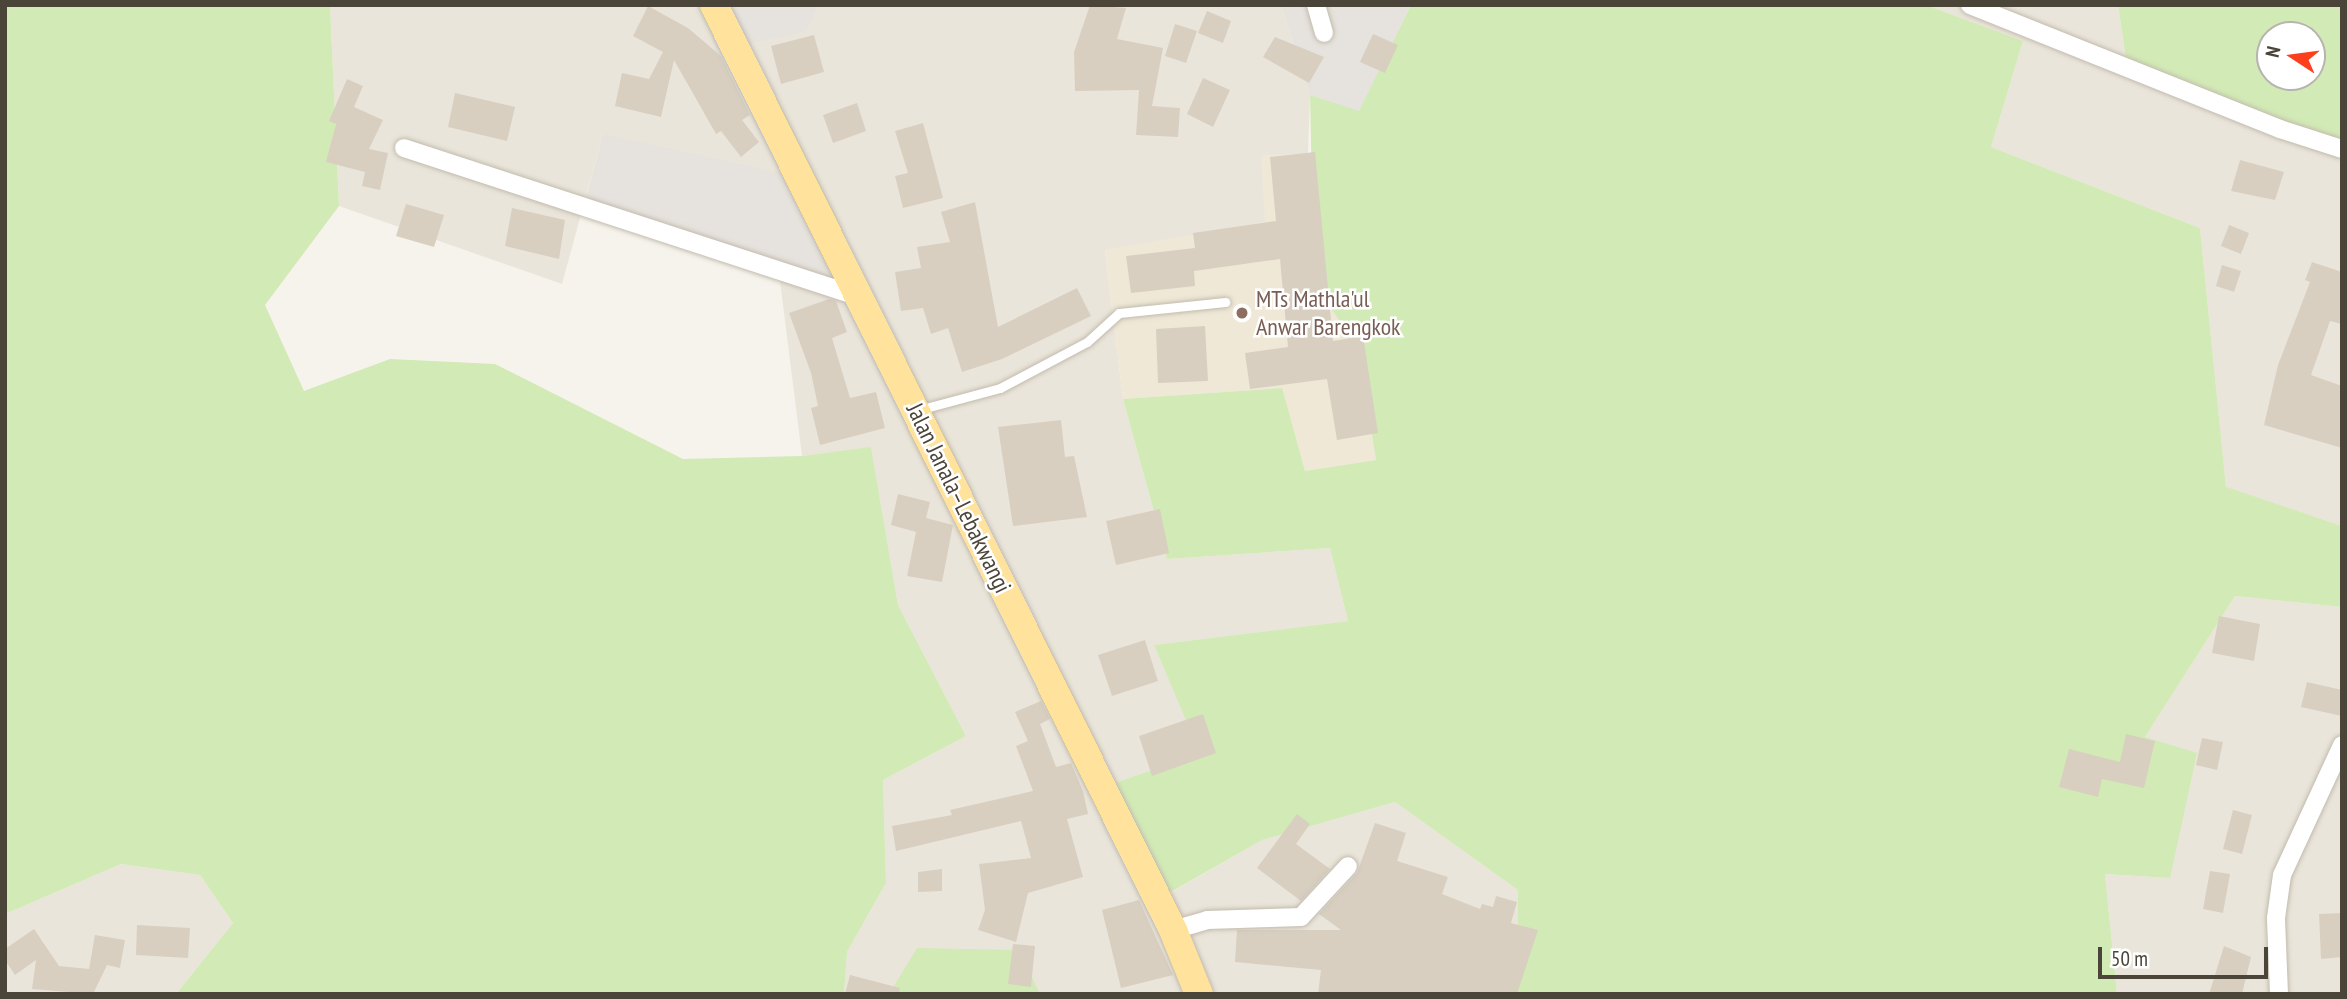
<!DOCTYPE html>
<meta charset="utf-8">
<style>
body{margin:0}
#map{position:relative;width:2347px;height:999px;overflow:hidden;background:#f6f3ec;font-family:"PT Sans Narrow",sans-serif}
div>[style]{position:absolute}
.residential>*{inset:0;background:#eae5da}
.industrial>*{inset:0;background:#e6e2dd}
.education>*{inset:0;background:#efe8d6}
.green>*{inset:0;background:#d2eab5}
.building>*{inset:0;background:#d8cfc1}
.roads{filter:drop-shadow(0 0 2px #c2bbae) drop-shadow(0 0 2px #c2bbae)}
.service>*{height:9px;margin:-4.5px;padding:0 4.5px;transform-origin:4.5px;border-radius:4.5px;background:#fff}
.minor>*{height:18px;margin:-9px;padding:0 9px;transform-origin:9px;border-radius:9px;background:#fff}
.primary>*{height:28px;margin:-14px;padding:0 14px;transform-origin:14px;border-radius:14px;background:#ffe39c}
.dots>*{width:19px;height:19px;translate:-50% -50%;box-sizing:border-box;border:4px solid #fff;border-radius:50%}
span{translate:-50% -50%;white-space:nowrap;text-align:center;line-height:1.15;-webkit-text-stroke:5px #fff;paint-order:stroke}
.education-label{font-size:24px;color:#785e54}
.left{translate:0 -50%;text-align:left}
.street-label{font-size:24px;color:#4b4439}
.frame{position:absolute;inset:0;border:7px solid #4b4439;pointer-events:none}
.north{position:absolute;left:2256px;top:21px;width:70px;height:70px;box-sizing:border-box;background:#fff;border:2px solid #b7b4b0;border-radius:50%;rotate:283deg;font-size:19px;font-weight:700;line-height:28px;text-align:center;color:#4b4439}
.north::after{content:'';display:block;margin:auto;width:24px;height:32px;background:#fc3f1d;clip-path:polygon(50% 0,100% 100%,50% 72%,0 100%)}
.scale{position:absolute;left:2098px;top:947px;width:170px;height:32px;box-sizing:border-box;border:4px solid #4b4439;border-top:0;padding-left:9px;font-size:21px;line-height:24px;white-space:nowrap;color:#4b4439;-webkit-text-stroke:5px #fff;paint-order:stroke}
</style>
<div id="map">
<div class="residential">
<i style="clip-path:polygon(330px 5px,724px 5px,807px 31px,820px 5px,1281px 5px,1310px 95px,1308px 154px,1266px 222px,1105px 251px,1123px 399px,1167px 559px,1330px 548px,1348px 621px,1154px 645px,1201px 753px,1115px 783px,1165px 896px,1262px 840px,1395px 802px,1518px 890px,1518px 994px,844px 994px,847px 952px,886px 883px,883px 780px,966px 736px,898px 605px,871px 448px,802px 456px,778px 265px,603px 134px,562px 284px,339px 206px)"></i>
<i style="clip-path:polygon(1926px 5px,2118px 5px,2126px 60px,2342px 148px,2342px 526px,2226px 488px,2200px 228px,1991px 147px,2023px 41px)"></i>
<i style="clip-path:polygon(2235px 596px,2342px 607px,2342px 994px,2117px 994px,2105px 874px,2170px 878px,2145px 737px)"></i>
<i style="clip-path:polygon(121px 864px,200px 875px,233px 923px,176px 994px,5px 994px,5px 914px)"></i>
</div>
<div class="industrial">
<i style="clip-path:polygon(724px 5px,820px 5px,807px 31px,744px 45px)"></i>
<i style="clip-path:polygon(1281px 5px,1411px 5px,1359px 112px,1310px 95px)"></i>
<i style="clip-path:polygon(603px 134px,809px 179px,848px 284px,583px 209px)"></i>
</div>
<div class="education">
<i style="clip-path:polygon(1308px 154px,1358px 347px,1376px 460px,1305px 471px,1281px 388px,1123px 399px,1105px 250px,1265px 222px,1261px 155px)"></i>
</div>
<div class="green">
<i style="clip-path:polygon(5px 5px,330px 5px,339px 206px,265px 305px,304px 391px,390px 359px,495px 364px,683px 459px,802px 456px,871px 447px,898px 605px,966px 736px,883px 780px,886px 883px,847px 952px,844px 994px,176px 994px,233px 923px,200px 875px,121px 864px,5px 914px)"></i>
<i style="clip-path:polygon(1411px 5px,1926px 5px,2023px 41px,1991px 147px,2200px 228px,2226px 487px,2342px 526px,2342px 607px,2235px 596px,2145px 737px,2197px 753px,2170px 878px,2105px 874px,2117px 994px,1518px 994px,1518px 890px,1395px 802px,1262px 840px,1164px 896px,1115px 783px,1200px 753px,1154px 645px,1348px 621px,1330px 548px,1167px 559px,1123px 399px,1282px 388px,1305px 471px,1376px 460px,1358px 347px,1314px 284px,1310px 95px,1359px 111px)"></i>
<i style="clip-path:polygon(evenodd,2118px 5px,2342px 5px,2342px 148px,2126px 59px,2118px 5px,2270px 35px,2312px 35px,2312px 77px,2270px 77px,2270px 35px)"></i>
<i style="clip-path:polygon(917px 948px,1019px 950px,1040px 994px,889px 994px)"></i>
</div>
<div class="building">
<i style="clip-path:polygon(1090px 5px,1126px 8px,1117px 39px,1163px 48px,1152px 106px,1180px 108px,1178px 137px,1136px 135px,1139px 90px,1075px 91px,1074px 52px)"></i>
<i style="clip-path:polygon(648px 6px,688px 28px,721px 56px,750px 115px,742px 120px,759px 142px,741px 157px,721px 131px,716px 134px,674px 60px,661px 117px,615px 106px,622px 73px,649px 79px,663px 52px,633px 36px)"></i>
<i style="clip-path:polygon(1207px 11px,1231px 21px,1223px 43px,1198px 33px)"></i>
<i style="clip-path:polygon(1175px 24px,1197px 31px,1186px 63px,1165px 56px)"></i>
<i style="clip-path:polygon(1373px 34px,1398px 45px,1385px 73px,1360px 62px)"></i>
<i style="clip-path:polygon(814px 35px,824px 72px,781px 84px,771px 46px)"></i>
<i style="clip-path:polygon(1275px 37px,1324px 57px,1309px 83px,1263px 57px)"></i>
<i style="clip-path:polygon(1203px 78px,1230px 90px,1213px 127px,1187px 114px)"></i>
<i style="clip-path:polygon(347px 79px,363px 86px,354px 107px,383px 120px,369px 149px,388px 153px,380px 190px,362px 186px,365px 172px,326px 162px,336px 124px,329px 121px)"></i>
<i style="clip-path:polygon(455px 93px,515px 107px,507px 141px,448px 127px)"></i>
<i style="clip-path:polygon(857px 103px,866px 131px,833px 143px,823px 115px)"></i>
<i style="clip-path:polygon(923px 123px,943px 198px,903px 208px,895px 176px,908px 173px,895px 131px)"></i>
<i style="clip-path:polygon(1315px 152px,1333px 341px,1363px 336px,1378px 433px,1337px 440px,1327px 379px,1250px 389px,1245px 353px,1288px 347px,1280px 259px,1194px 271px,1195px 286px,1131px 293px,1126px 256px,1195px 248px,1193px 233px,1276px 221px,1270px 157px)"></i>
<i style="clip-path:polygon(2240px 160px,2284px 172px,2275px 200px,2231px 191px)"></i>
<i style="clip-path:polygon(975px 202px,998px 327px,1077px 288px,1091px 316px,1002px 359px,962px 372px,948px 328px,931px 334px,923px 308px,901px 311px,895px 272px,921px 268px,917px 247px,950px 242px,941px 212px)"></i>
<i style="clip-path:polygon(406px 204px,444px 215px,434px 247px,396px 236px)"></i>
<i style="clip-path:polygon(512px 208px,565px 220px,559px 259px,505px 246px)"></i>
<i style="clip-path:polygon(2229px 225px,2249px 233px,2241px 254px,2221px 246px)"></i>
<i style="clip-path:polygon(2312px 262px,2342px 272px,2342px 324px,2330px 321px,2311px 375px,2342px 386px,2342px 448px,2264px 425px,2278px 365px,2310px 282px,2305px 280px)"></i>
<i style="clip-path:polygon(2222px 265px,2241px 271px,2234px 292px,2216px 286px)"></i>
<i style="clip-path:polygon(829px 299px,836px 301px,847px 332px,832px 338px,850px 398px,876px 392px,885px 428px,820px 445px,811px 408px,818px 406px,811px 373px,789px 313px)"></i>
<i style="clip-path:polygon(1205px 326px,1208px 381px,1158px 383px,1156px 329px)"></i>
<i style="clip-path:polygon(1061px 420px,1065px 457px,1074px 456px,1087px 517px,1013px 526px,998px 427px)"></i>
<i style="clip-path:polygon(898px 494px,930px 502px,926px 518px,953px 525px,942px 582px,907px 576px,916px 532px,891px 525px)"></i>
<i style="clip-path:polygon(1160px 509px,1169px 553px,1116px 565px,1106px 521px)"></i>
<i style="clip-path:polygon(2219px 616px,2260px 624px,2254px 661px,2212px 653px)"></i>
<i style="clip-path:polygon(1145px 640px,1158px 681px,1112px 696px,1098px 655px)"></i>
<i style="clip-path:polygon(2307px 682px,2342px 690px,2342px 716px,2301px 707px)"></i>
<i style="clip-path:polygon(1041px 701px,1050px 719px,1040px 724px,1056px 767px,1071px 763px,1083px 791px,1088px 814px,1067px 819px,1083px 877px,1028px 893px,1016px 942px,978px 930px,985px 910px,979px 864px,1031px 858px,1021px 821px,896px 851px,892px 826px,952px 815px,950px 810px,1033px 791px,1016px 746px,1028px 741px,1015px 712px)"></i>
<i style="clip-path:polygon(1203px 714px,1216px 753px,1152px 776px,1139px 736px)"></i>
<i style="clip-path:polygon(2126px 734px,2155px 741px,2144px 788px,2102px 779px,2098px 797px,2059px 787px,2069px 749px,2120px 762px)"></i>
<i style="clip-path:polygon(2202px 738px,2223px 742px,2217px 770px,2196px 765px)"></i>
<i style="clip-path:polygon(2233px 810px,2252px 815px,2242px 854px,2223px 849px)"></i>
<i style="clip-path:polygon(1297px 814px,1310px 824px,1296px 844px,1330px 869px,1301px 901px,1257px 868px)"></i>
<i style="clip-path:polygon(1375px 823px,1406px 833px,1397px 861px,1448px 877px,1442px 894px,1480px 909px,1482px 904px,1493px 907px,1496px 896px,1517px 902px,1511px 923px,1538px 930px,1517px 994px,1318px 994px,1321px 970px,1235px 962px,1237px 930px,1341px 930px,1319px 914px,1357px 873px)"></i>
<i style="clip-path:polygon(942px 869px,942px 891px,918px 892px,918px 872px)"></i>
<i style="clip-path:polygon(2210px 871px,2230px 874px,2223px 913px,2203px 909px)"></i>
<i style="clip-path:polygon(1139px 900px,1173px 975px,1121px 988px,1102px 910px)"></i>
<i style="clip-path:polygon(2342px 913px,2342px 957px,2321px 959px,2319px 914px)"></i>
<i style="clip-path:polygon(137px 925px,190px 928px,188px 958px,136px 955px)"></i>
<i style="clip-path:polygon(34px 929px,59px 966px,89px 969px,95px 935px,125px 940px,120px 968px,107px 965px,93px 994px,32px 989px,36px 960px,15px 975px,5px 960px,5px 949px)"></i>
<i style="clip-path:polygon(1013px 944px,1035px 946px,1031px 987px,1008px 984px)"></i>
<i style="clip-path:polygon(2224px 946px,2251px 957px,2242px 994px,2209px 994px)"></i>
<i style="clip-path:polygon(850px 975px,900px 988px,899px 994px,845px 994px)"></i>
</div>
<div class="roads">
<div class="service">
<i style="left:918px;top:410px;width:85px;rotate:-15deg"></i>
<i style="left:1000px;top:388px;width:98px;rotate:-27.9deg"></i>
<i style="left:1087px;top:342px;width:43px;rotate:-42.2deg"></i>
<i style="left:1119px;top:313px;width:107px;rotate:-5.9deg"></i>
</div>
<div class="minor">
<i style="left:1316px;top:5px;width:29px;rotate:74deg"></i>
<i style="left:1970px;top:5px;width:334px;rotate:21.8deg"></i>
<i style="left:2280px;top:129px;width:65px;rotate:17.9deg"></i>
<i style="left:404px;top:148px;width:480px;rotate:18.1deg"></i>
<i style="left:1173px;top:930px;width:35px;rotate:-16deg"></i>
<i style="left:1207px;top:920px;width:94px;rotate:-1.8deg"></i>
<i style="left:1301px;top:917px;width:69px;rotate:-47.3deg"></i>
<i style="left:2279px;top:994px;width:76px;rotate:-92.3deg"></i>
<i style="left:2276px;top:918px;width:43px;rotate:-82.1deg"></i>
<i style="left:2282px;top:875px;width:143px;rotate:-65.2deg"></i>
</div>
<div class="primary">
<i style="left:714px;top:5px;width:1033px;rotate:63.61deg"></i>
<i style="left:1173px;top:930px;width:69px;rotate:67.9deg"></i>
</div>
</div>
<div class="dots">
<i style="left:1242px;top:313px;background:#8d6e63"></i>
</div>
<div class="education-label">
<span class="left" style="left:1256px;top:313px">MTs Mathla'ul<br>Anwar Barengkok</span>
</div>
<div class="street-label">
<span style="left:959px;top:498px;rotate:64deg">Jalan Janala–Lebakwangi</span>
</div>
<div class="frame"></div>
<div class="north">N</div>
<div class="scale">50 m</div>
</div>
